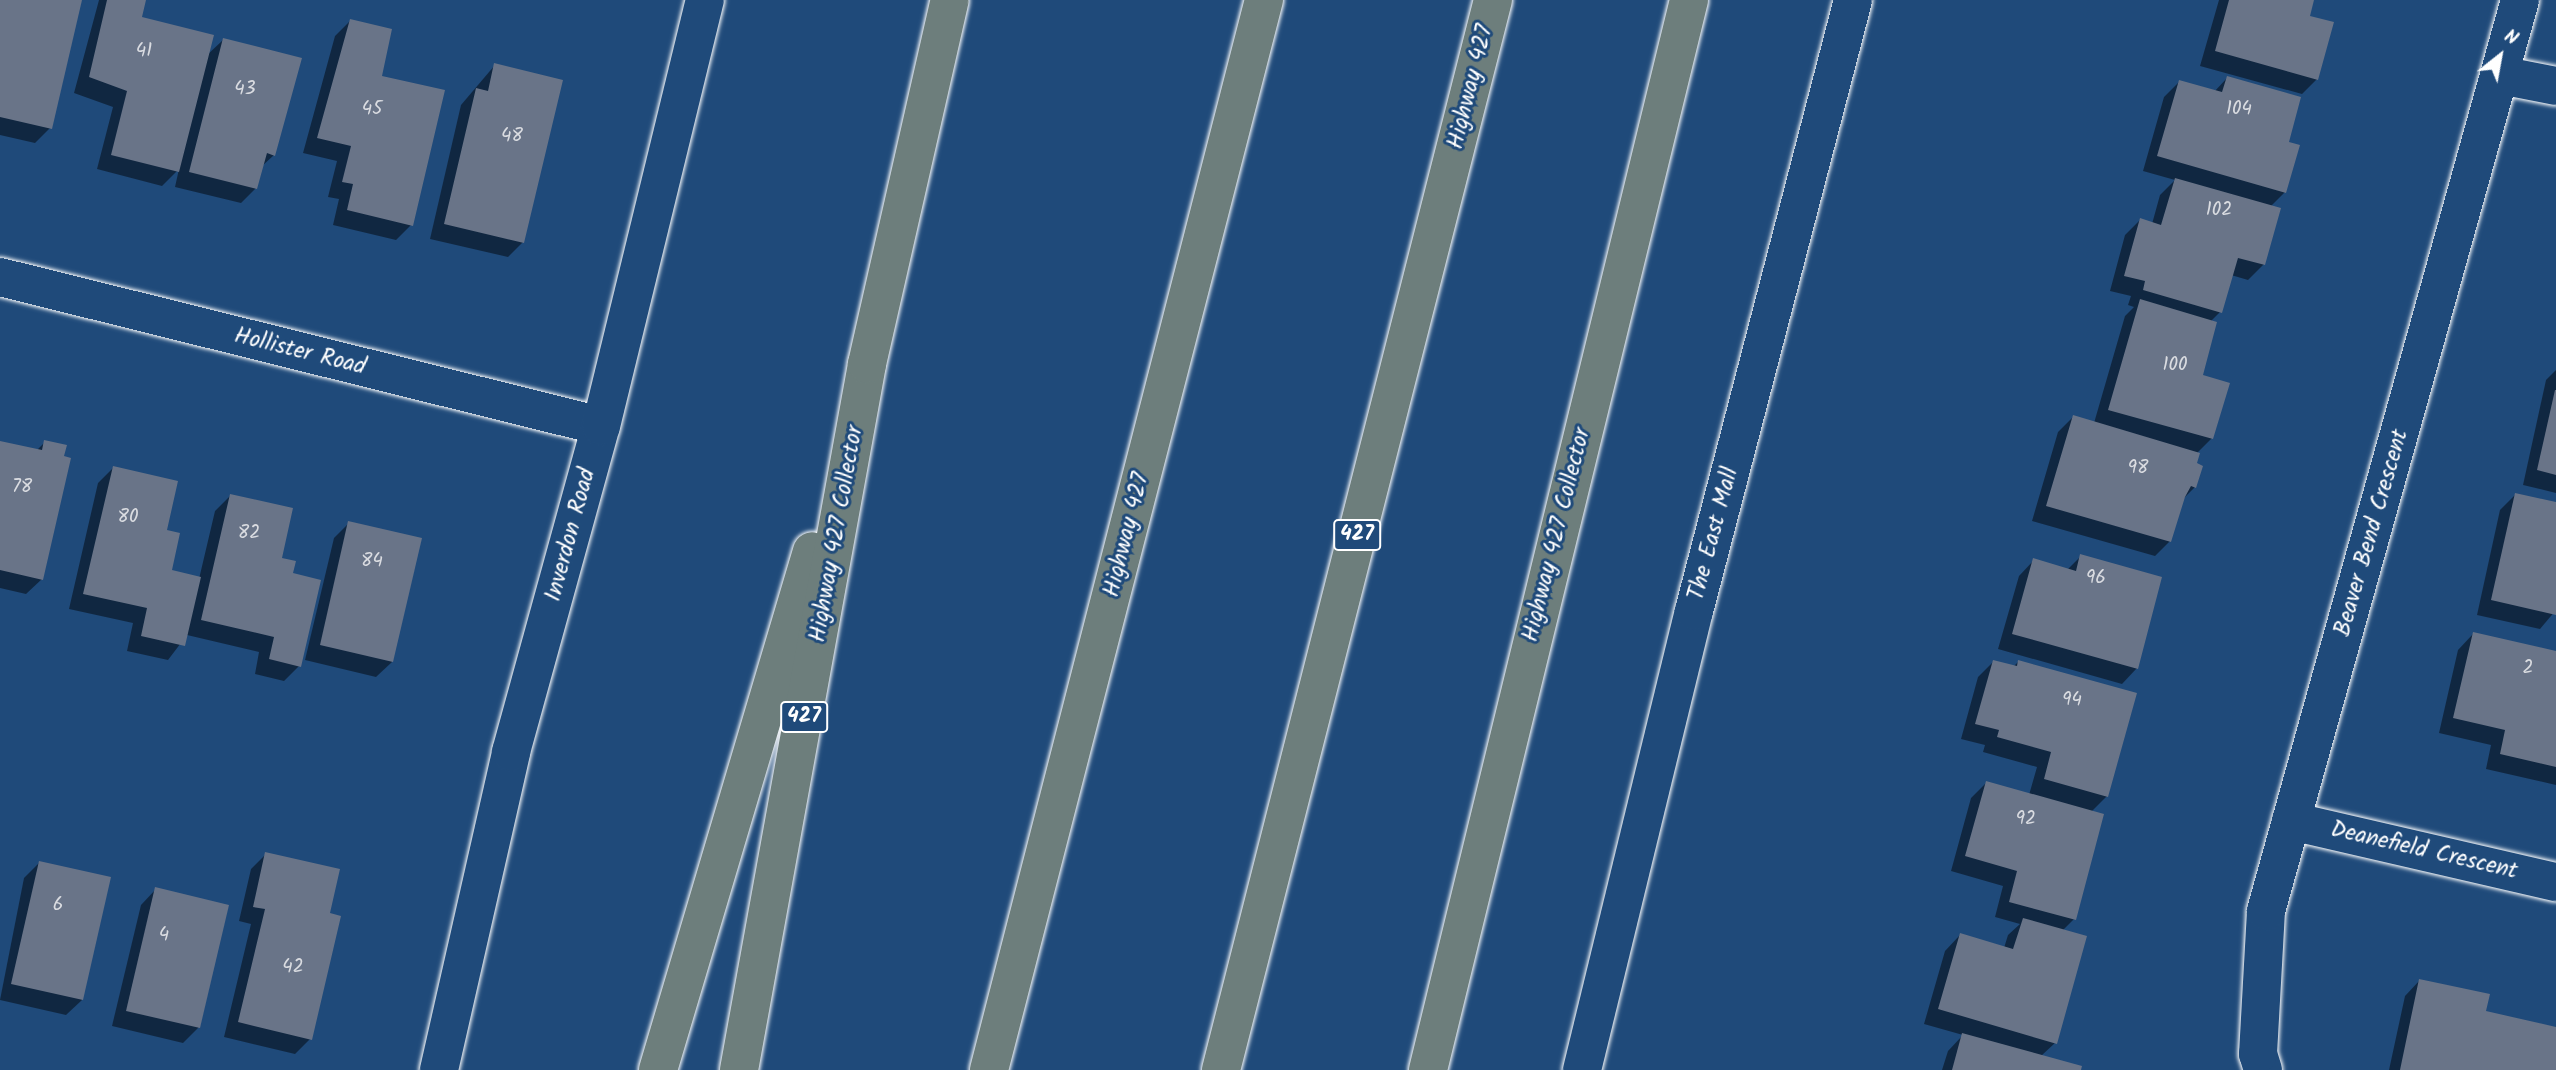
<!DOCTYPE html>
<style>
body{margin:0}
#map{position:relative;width:2556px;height:1070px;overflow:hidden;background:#1f4a7a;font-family:Kalam,sans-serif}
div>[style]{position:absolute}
.shadow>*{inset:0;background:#0007}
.building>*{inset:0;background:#697488}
.roads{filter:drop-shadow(0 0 2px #fff) drop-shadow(0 0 2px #fff)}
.minor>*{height:38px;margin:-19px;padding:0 19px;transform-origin:19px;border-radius:19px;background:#1f4a7a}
.secondary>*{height:38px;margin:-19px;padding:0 19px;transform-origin:19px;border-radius:19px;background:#1f4a7a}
.motorway>*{height:38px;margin:-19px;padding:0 19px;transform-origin:19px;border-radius:19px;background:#6d7e7c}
span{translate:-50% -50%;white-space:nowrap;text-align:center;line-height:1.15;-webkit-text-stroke:6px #1f4a7a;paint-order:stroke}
.number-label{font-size:19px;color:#dadce1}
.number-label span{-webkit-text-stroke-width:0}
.shield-label span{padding:2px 5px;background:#1f4a7a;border:2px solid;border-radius:5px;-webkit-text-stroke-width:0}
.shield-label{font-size:21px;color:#fff;font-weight:700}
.street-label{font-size:23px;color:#fff}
.north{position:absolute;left:2465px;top:21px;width:70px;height:70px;-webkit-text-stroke:5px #1f4a7a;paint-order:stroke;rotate:31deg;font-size:19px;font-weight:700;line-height:28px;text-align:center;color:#fff}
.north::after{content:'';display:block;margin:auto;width:24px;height:32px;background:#fff;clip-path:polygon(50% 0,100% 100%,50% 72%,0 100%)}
</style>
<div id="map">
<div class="shadow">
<i style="clip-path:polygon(0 0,80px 0,50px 128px,35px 143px,0 135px)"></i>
<i style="clip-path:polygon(99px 0,145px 0,140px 18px,206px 56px,223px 40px,274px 155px,261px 167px,256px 188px,241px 203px,175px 187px,179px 169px,162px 186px,97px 169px,113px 107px,74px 93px)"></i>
<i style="clip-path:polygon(2219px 0,2312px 0,2308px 17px,2317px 79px,2302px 94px,2200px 66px)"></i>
<i style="clip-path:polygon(350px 21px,379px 77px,411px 225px,396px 240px,333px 225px,339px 199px,328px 197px,337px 161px,303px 153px,335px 36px)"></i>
<i style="clip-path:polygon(495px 65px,523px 242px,508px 257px,430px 239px,461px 105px)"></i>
<i style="clip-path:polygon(2227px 78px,2287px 143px,2285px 192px,2270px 207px,2264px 264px,2248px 280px,2231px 275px,2220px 312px,2211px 321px,2201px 376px,2212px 438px,2197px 453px,2195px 487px,2182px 500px,2170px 541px,2155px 556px,2032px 521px,2058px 432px,2073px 417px,2094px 423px,2125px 316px,2134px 307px,2128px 305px,2131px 296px,2110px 291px,2125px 235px,2140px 220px,2152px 224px,2160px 195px,2175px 180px,2143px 171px,2164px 97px,2179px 82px,2214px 92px)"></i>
<i style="clip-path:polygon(2556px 370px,2556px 493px,2523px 485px,2546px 380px)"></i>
<i style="clip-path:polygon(45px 442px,42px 579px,26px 594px,0 588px,0 443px,36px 451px)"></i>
<i style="clip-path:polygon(113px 468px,165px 531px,170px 571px,199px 579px,215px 511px,230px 496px,279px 559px,299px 666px,284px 681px,255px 674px,259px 652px,187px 635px,168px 660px,127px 651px,133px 623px,69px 609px,98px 483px)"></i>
<i style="clip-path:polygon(2515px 495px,2556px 504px,2556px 610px,2540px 629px,2477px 615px,2500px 510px)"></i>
<i style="clip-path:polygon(349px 523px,392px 662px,376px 677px,305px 660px,334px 538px)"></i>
<i style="clip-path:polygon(2081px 556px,2137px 668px,2122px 684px,1998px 649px,2019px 576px,2034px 560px,2067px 570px)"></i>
<i style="clip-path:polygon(2473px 634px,2556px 653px,2556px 785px,2486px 769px,2491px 745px,2439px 733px,2458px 650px)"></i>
<i style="clip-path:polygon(1993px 662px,2013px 667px,2018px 662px,2107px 796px,2091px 812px,2074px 919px,2062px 931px,2055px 1043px,2041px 1056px,2079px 1070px,1942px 1070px,1948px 1051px,1963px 1035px,1924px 1024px,1945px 951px,1960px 935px,2004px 948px,2008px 935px,2020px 924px,1995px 917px,2003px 886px,1951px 871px,1971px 798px,1986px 783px,2029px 795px,2037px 767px,1983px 752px,1985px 745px,1961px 739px,1978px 677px)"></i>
<i style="clip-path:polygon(266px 854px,328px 914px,310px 1039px,295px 1054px,224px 1037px,251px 924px,239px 921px,251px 869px)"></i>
<i style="clip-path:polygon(39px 863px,82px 1000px,66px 1015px,0 1000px,24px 878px)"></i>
<i style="clip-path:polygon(156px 889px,227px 906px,198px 1028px,183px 1043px,112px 1026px,141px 905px)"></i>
<i style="clip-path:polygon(2420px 980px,2484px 1012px,2556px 1028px,2556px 1070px,2389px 1070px,2405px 996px)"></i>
</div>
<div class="building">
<i style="clip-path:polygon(0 0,82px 0,52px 129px,0 117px)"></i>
<i style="clip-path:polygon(107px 0,146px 0,142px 17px,214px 35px,179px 172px,111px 155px,127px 91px,89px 77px)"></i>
<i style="clip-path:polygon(2229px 0,2314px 0,2310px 16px,2334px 22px,2318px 80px,2215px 51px)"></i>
<i style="clip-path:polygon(350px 19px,392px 29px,382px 76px,445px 90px,413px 226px,347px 210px,353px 184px,342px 182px,351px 146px,317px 138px)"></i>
<i style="clip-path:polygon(223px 38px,302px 58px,275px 156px,267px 153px,257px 189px,189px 172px)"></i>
<i style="clip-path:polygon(494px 63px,563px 80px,524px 243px,444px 224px,476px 88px,488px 91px)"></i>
<i style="clip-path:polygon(2227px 76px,2301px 97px,2289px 142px,2300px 145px,2286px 193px,2157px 156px,2179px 80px,2222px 92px)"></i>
<i style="clip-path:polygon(2175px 178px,2281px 208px,2265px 265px,2238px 258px,2222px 313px,2143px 290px,2145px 281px,2124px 276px,2140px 218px,2161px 225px)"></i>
<i style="clip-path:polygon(2140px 299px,2217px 322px,2203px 375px,2230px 383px,2213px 439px,2108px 410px)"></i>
<i style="clip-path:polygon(2555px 390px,2556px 390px,2556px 475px,2537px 470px)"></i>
<i style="clip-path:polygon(2073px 415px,2200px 453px,2197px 463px,2203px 466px,2196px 488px,2191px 486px,2185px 497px,2171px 542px,2046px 506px)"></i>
<i style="clip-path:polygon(44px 440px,67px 445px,64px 456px,71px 458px,43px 580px,0 570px,0 441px,42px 450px)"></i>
<i style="clip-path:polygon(113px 466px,178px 481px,167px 530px,180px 533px,172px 570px,201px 577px,185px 646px,141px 636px,147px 608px,83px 594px)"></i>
<i style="clip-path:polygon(2515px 493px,2556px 502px,2556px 615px,2491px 600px)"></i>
<i style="clip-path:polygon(230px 494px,293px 508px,282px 558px,296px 561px,293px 573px,321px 580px,301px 667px,269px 659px,274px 637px,201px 620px)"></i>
<i style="clip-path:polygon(348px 521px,422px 538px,393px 662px,320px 645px)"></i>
<i style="clip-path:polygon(2080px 554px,2162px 577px,2138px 669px,2012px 634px,2033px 558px,2076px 571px)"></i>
<i style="clip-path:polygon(2473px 632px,2556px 651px,2556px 767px,2500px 754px,2505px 730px,2453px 718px)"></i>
<i style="clip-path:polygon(1993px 660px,2017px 666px,2018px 660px,2137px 693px,2108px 797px,2044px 779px,2051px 752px,1997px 737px,1999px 730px,1975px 724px)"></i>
<i style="clip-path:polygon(1986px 781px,2104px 814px,2076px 920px,2009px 902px,2017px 871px,1965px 856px)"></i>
<i style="clip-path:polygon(265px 852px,340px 869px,330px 913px,341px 916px,312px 1040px,238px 1022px,265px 909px,253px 907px)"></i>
<i style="clip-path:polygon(39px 861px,111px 877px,83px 1000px,11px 984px)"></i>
<i style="clip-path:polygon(155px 887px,229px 905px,200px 1028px,126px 1011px)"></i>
<i style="clip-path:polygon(2023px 918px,2087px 936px,2057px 1044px,1938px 1009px,1960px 933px,2013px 949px)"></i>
<i style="clip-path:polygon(2419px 979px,2490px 994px,2486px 1011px,2556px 1027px,2556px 1070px,2400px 1070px)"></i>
<i style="clip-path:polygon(1962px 1033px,2082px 1066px,2081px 1070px,1952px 1070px)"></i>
</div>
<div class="roads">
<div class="minor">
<i style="left:2500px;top:75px;width:57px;rotate:11.1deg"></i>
<i style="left:0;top:277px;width:619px;rotate:13.92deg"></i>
<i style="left:2291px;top:821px;width:272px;rotate:13deg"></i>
<i style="left:439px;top:1070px;width:326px;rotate:-77.2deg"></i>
<i style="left:511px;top:752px;width:338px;rotate:-74.6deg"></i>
<i style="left:601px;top:426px;width:439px;rotate:-76.3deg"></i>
<i style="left:2263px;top:1070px;width:17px;rotate:-107deg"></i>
<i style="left:2258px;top:1054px;width:143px;rotate:-86.8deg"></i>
<i style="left:2266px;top:911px;width:946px;rotate:-74.42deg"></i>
</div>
<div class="secondary">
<i style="left:1582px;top:1070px;width:472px;rotate:-76.3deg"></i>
<i style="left:1694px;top:611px;width:631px;rotate:-75.41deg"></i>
</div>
<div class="motorway">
<i style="left:658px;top:1070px;width:541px;rotate:-73.47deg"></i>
<i style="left:739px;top:1070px;width:718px;rotate:-79.72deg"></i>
<i style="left:867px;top:364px;width:373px;rotate:-77.2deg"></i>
<i style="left:989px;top:1070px;width:1105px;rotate:-75.59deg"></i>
<i style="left:1221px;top:1070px;width:1104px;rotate:-75.74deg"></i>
<i style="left:1428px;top:1070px;width:1101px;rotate:-76.29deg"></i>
</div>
</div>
<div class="number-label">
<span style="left:144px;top:52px">41</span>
<span style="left:245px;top:90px">43</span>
<span style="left:372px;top:110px">45</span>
<span style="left:2239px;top:110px">104</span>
<span style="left:512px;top:137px">48</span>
<span style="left:2219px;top:211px">102</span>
<span style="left:2175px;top:366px">100</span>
<span style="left:2138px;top:469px">98</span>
<span style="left:22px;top:488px">78</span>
<span style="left:128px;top:518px">80</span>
<span style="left:249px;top:534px">82</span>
<span style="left:372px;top:562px">84</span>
<span style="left:2096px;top:579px">96</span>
<span style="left:2528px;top:669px">2</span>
<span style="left:2072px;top:701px">94</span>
<span style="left:2026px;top:820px">92</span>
<span style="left:58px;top:906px">6</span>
<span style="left:164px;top:936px">4</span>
<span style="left:293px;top:968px">42</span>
</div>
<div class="shield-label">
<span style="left:1357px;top:535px">427</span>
<span style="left:804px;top:717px">427</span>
</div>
<div class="street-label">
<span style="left:1471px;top:87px;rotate:-76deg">Highway 427</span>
<span style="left:300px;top:352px;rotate:14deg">Hollister Road</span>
<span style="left:2372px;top:533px;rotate:-74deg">Beaver Bend Crescent</span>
<span style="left:837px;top:534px;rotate:-80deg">Highway 427 Collector</span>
<span style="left:1714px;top:534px;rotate:-75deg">The East Mall</span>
<span style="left:571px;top:535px;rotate:-75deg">Inverdon Road</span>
<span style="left:1127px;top:535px;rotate:-76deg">Highway 427</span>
<span style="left:1557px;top:535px;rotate:-76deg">Highway 427 Collector</span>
<span style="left:2424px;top:851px;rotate:13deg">Deanefield Crescent</span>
</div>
<div class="north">N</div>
</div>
